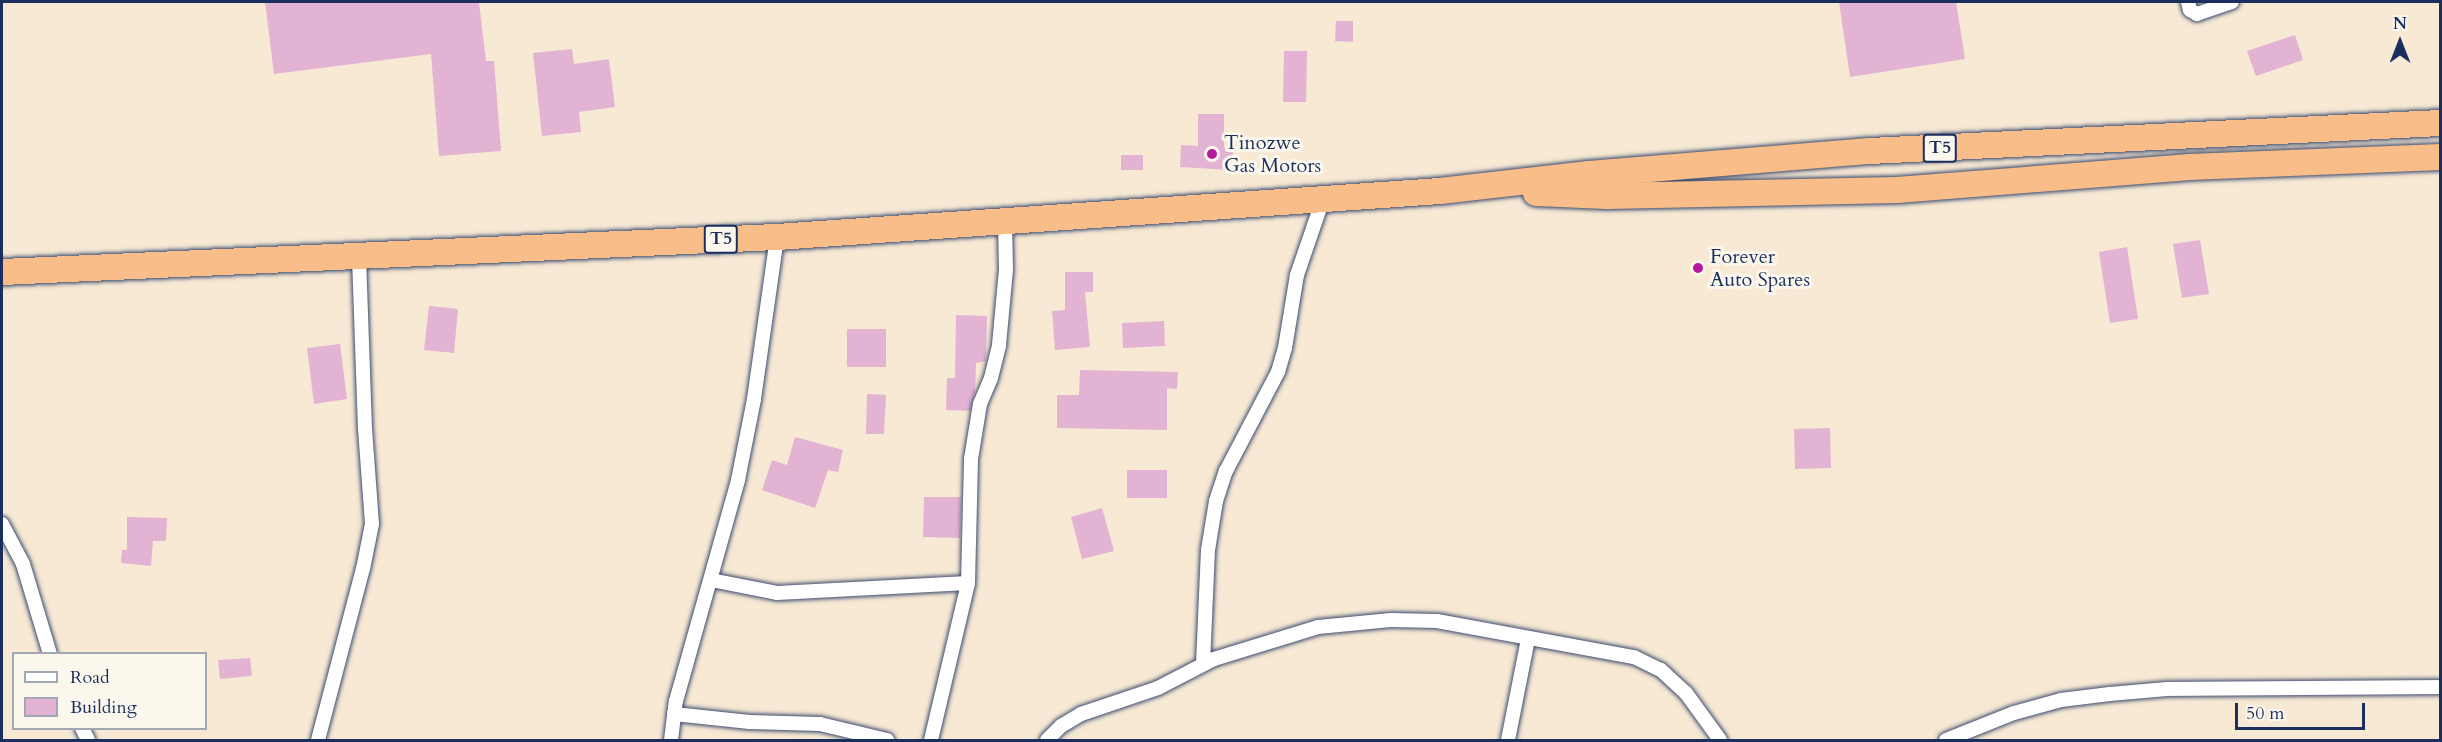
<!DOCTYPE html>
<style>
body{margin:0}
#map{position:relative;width:2442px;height:742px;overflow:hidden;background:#f7e9d4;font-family:Cardo,serif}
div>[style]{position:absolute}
.building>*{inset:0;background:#e3b3d3}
.roads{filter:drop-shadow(0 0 2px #3c4b70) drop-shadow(0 0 2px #3c4b70)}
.street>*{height:14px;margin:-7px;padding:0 7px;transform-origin:7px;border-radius:7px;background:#fff}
.highway>*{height:26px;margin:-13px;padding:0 13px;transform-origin:13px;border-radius:13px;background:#f8bd89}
.dots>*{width:16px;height:16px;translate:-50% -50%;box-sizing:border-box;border:3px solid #fbf7ec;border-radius:50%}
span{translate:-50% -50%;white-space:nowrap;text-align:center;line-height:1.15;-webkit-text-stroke:6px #fbf7ec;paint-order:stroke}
.shield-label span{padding:2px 4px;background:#fbf7ec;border:2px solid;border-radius:4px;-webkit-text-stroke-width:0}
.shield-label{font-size:18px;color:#1b2f5e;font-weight:700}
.poi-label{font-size:20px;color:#1b2f5e}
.left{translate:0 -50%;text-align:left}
.frame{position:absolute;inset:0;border:3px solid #1b2f5e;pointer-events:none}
.legend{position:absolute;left:12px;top:652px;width:195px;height:78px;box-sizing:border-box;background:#fbf7ec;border:2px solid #a1a7b3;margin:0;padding:8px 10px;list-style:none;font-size:18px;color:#1b2f5e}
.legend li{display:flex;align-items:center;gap:12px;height:30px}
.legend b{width:30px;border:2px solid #a1a7b3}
.north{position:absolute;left:2370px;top:12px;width:60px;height:60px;-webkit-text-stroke:4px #fbf7ec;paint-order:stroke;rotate:0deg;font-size:16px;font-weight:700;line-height:24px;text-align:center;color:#1b2f5e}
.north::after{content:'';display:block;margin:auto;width:21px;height:27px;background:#1b2f5e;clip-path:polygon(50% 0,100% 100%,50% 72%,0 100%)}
.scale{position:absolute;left:2235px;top:703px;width:130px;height:27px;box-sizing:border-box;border:3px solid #1b2f5e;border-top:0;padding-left:8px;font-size:18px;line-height:21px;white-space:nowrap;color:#1b2f5e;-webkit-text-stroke:4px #fbf7ec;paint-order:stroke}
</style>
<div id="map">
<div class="building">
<i style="clip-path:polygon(265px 2px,479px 2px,486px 61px,494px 61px,501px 151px,439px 156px,431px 54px,274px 74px)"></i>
<i style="clip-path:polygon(1839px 2px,1956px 2px,1965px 59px,1850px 77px)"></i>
<i style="clip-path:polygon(1336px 21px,1353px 21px,1353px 42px,1335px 41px)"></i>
<i style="clip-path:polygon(2295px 35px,2303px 60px,2256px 76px,2247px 51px)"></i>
<i style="clip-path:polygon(572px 49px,574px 64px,609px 59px,615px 107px,579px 112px,581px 132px,542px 136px,533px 53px)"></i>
<i style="clip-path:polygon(1284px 51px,1307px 51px,1306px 102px,1283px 102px)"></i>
<i style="clip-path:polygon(1198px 114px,1224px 114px,1224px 147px,1233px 148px,1232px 170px,1180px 167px,1181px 145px,1198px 146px)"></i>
<i style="clip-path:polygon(1121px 155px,1143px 155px,1143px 170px,1121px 170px)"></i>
<i style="clip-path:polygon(2200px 240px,2209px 294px,2182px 298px,2173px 244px)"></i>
<i style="clip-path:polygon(2127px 247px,2138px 319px,2110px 323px,2099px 252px)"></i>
<i style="clip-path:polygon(1065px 272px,1093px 272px,1093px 292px,1085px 292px,1090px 347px,1055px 350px,1052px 311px,1065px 310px)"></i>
<i style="clip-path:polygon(429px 306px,458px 309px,454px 353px,424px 350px)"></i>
<i style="clip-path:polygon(956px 315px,987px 316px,986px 361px,976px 363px,975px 392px,970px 411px,946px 410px,947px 378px,955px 378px)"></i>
<i style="clip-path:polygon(1164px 321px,1165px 346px,1123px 348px,1122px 323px)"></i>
<i style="clip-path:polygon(847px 329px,886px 329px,886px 367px,847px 367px)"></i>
<i style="clip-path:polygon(340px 344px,347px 399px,314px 404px,307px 348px)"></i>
<i style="clip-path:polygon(1080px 370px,1178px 372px,1177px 389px,1167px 388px,1167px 430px,1057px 428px,1057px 395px,1079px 395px)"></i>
<i style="clip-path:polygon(867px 394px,886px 395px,884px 434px,866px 434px)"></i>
<i style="clip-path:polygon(1830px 428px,1831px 468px,1795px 469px,1794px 429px)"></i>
<i style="clip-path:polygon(795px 437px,843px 450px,838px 472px,828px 470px,815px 508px,762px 490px,772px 460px,787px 465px)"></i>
<i style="clip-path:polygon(1127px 470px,1167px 470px,1167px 498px,1127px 498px)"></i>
<i style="clip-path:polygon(924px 497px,961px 497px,960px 538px,923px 537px)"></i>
<i style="clip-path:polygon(1102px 508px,1114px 551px,1082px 559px,1071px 517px)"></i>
<i style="clip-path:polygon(127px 517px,167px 518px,166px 541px,153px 541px,151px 566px,121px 563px,122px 550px,127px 550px)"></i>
<i style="clip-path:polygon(250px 658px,252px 676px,220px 679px,218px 660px)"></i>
</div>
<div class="roads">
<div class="street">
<i style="left:2188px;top:2px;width:8px;rotate:76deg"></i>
<i style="left:2190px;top:10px;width:8px;rotate:30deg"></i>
<i style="left:2197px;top:14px;width:37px;rotate:-19deg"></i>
<i style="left:2px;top:524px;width:45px;rotate:62.3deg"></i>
<i style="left:23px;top:564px;width:94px;rotate:73.3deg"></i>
<i style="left:711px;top:580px;width:67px;rotate:11.1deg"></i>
<i style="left:777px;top:593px;width:191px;rotate:-3deg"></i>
<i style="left:1203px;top:664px;width:114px;rotate:-87.5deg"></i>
<i style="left:1208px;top:550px;width:50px;rotate:-80.7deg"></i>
<i style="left:1216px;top:501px;width:32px;rotate:-72deg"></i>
<i style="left:1226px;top:471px;width:112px;rotate:-62.3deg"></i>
<i style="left:1278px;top:372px;width:25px;rotate:-74deg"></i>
<i style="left:1285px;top:348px;width:74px;rotate:-80.7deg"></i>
<i style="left:1297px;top:275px;width:80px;rotate:-71.1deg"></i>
<i style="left:674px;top:714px;width:76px;rotate:6deg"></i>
<i style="left:750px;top:722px;width:70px;rotate:1.6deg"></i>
<i style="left:820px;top:724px;width:69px;rotate:13.4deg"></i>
<i style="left:82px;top:728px;width:13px;rotate:63deg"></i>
<i style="left:318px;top:740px;width:177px;rotate:-75.3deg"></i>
<i style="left:363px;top:569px;width:46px;rotate:-78.7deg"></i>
<i style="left:372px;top:524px;width:95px;rotate:-94.2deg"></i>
<i style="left:365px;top:429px;width:174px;rotate:-92deg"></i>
<i style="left:671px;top:740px;width:39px;rotate:-83deg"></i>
<i style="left:676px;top:701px;width:230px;rotate:-74.3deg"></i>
<i style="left:738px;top:480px;width:83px;rotate:-78.8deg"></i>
<i style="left:754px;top:399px;width:164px;rotate:-81.9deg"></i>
<i style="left:931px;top:740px;width:161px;rotate:-76.7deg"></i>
<i style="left:968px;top:583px;width:124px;rotate:-88.6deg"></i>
<i style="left:971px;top:459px;width:56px;rotate:-80.7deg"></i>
<i style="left:980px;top:404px;width:28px;rotate:-67deg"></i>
<i style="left:991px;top:378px;width:34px;rotate:-76deg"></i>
<i style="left:999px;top:345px;width:76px;rotate:-84.7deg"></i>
<i style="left:1006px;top:269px;width:49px;rotate:-91.2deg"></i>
<i style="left:1047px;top:740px;width:20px;rotate:-45deg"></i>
<i style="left:1061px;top:726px;width:23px;rotate:-31deg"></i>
<i style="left:1081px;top:714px;width:81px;rotate:-18.7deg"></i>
<i style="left:1158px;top:688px;width:63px;rotate:-27.4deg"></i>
<i style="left:1214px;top:659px;width:109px;rotate:-17.1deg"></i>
<i style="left:1318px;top:627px;width:73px;rotate:-5.5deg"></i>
<i style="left:1391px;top:620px;width:46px;rotate:1.2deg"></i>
<i style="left:1437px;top:621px;width:200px;rotate:10.4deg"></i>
<i style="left:1634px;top:657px;width:30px;rotate:26deg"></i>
<i style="left:1661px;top:670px;width:34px;rotate:43deg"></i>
<i style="left:1686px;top:693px;width:58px;rotate:54.1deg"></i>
<i style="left:1508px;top:740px;width:103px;rotate:-78.8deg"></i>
<i style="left:1946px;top:740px;width:73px;rotate:-21.7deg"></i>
<i style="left:2014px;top:713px;width:49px;rotate:-15.5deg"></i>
<i style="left:2061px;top:700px;width:49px;rotate:-7deg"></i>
<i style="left:2110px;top:694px;width:57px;rotate:-5deg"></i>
<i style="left:2167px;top:689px;width:273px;rotate:-0.4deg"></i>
</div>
<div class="highway">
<i style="left:1536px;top:193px;width:71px;rotate:2.4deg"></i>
<i style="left:1607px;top:196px;width:290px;rotate:-1.2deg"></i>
<i style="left:1897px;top:190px;width:294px;rotate:-4.5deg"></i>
<i style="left:2190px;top:167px;width:250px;rotate:-2.3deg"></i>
<i style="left:2px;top:272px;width:776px;rotate:-2.59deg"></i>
<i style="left:777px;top:237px;width:665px;rotate:-3.97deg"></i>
<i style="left:1440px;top:191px;width:150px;rotate:-6.5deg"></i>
<i style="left:1589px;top:174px;width:282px;rotate:-4.7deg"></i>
<i style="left:1870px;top:151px;width:571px;rotate:-2.81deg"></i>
</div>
</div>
<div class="dots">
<i style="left:1212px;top:154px;background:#b5179e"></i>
<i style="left:1698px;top:268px;background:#b5179e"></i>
</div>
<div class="shield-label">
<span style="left:1940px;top:148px">T5</span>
<span style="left:721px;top:239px">T5</span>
</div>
<div class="poi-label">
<span class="left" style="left:1224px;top:154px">Tinozwe<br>Gas Motors</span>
<span class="left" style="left:1710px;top:268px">Forever<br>Auto Spares</span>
</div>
<div class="frame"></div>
<ul class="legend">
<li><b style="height:8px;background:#fff"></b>Road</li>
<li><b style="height:16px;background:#e3b3d3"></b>Building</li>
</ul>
<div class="north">N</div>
<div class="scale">50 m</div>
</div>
